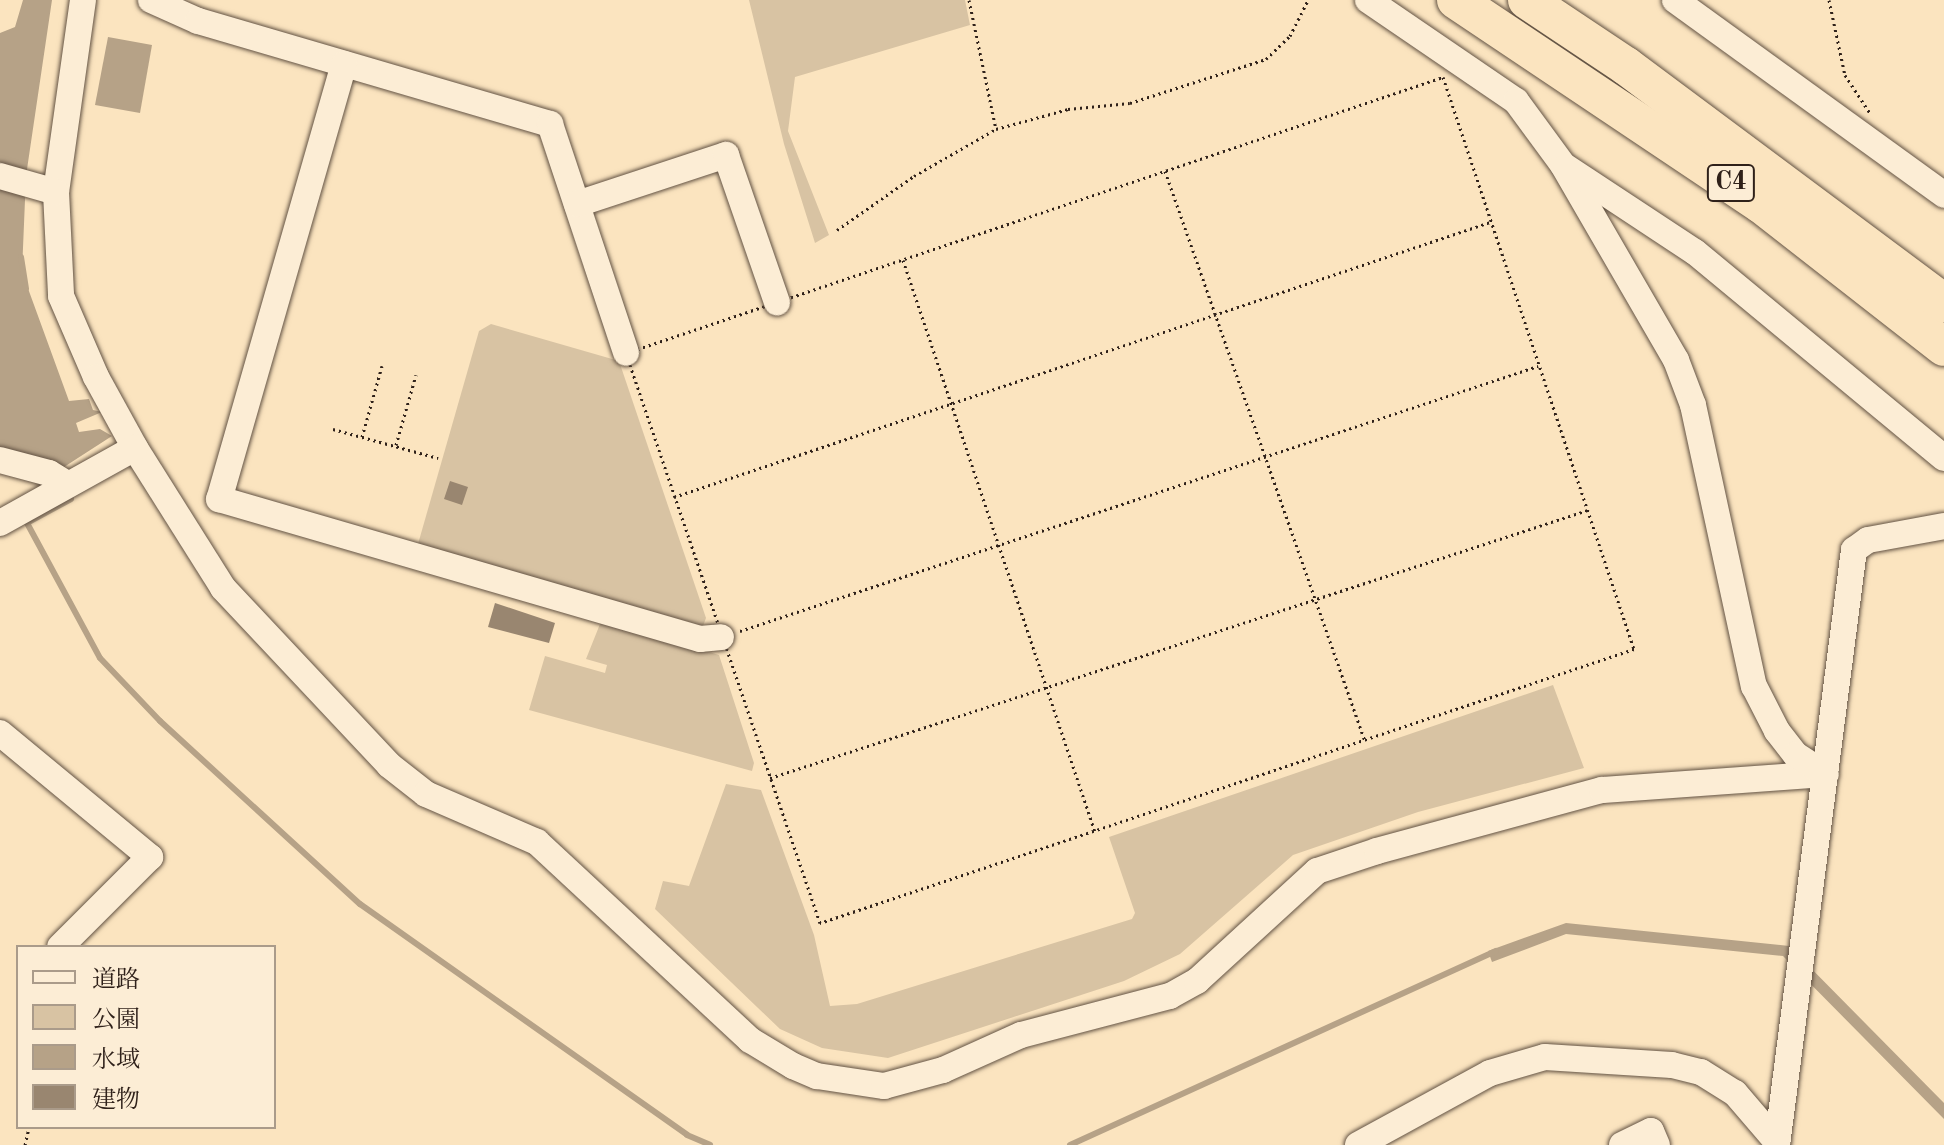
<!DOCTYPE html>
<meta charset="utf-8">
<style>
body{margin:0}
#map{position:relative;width:1944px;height:1145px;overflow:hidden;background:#fbe4bf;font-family:"Old Standard TT","Noto Serif JP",serif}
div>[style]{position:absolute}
.green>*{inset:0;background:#d8c3a3}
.water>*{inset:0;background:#b6a287}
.stream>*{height:6px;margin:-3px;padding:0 3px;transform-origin:3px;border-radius:3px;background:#b6a287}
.building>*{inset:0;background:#998670}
.path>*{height:3px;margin-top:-1.5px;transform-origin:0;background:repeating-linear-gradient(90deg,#2f211a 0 2px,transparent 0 6px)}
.roads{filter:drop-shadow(0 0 2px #625243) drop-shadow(0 0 2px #625243)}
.minor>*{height:26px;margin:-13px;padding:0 13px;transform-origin:13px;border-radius:13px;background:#fcedd5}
.highway>*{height:38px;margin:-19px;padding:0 19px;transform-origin:19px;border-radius:19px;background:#fbe4bf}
span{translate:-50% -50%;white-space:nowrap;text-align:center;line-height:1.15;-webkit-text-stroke:7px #fcedd5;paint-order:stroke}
.shield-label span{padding:2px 6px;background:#fcedd5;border:2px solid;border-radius:6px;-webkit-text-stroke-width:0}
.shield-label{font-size:26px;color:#2f211a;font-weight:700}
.legend{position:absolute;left:16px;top:945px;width:260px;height:184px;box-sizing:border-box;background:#fcedd5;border:2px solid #aa9b8a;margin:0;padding:10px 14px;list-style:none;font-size:24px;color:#2f211a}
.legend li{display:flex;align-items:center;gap:16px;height:40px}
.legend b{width:40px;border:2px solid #aa9b8a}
</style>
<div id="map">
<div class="green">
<i style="clip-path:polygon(749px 0,965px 0,970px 25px,795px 77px,788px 131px,829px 235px,815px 243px,784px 144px)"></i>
<i style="clip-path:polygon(491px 324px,619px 361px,706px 618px,703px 626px,418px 544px,479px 331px)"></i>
<i style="clip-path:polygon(602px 619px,719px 655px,754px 763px,752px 771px,529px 710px,545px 656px,605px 673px,607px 665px,586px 659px)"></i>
<i style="clip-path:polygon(1553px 685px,1584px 768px,1418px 812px,1293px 855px,1180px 954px,1124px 981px,888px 1058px,822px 1048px,780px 1029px,655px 909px,663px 881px,689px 886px,726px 784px,761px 790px,814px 935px,830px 1006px,857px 1004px,1132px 919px,1135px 913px,1109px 837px)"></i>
</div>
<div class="water">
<i style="clip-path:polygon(23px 0,52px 0,26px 176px,22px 272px,69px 401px,89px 399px,93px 410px,102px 412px,76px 423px,79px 432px,100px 429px,112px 436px,64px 467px,0 449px,0 33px,15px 27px)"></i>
<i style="clip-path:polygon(108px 37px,152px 45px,140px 113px,95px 105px)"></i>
<i style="clip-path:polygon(1566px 923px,1789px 946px,1944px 1103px,1944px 1119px,1783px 956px,1566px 934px,1492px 962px,1488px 951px)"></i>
</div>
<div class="stream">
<i style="left:21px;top:257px;width:32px;rotate:81deg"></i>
<i style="left:71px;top:499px;width:50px;rotate:151.4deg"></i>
<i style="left:27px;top:523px;width:153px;rotate:61.6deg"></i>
<i style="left:100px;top:658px;width:87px;rotate:46.4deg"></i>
<i style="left:160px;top:721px;width:271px;rotate:42.5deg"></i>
<i style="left:360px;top:904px;width:400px;rotate:35.2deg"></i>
<i style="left:687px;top:1135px;width:25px;rotate:23deg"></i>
<i style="left:1070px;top:1145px;width:468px;rotate:-24.5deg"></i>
</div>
<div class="building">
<i style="clip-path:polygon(450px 481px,468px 487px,462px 505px,444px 499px)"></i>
<i style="clip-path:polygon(495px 603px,555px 623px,549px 643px,488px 627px)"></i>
</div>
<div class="path">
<i style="left:969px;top:0;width:132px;rotate:78.2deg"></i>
<i style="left:1829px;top:0;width:77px;rotate:78deg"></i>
<i style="left:1845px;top:75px;width:45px;rotate:56.7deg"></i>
<i style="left:1443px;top:77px;width:603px;rotate:71.54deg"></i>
<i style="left:1634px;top:649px;width:859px;rotate:161.4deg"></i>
<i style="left:820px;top:923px;width:602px;rotate:-108.8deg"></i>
<i style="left:626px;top:353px;width:862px;rotate:-18.67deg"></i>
<i style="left:1165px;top:171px;width:604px;rotate:70.67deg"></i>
<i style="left:837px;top:230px;width:94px;rotate:-35deg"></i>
<i style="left:914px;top:176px;width:95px;rotate:-29.8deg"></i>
<i style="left:996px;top:129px;width:75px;rotate:-15.5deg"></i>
<i style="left:1068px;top:109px;width:62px;rotate:-5.5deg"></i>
<i style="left:1130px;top:103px;width:143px;rotate:-17.9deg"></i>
<i style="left:1266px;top:59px;width:33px;rotate:-44deg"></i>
<i style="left:1290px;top:36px;width:40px;rotate:-63.4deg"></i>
<i style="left:903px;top:260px;width:603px;rotate:71.44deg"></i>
<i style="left:333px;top:429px;width:109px;rotate:15.4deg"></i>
<i style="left:362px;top:437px;width:74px;rotate:-74.3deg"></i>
<i style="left:396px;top:445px;width:73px;rotate:-74.1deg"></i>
<i style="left:674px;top:497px;width:861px;rotate:-18.62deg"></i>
<i style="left:740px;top:631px;width:841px;rotate:-18.37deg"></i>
<i style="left:770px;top:778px;width:861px;rotate:-18.14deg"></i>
<i style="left:25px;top:1145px;width:18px;rotate:-77deg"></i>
</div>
<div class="roads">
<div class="minor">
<i style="left:83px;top:0;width:194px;rotate:98deg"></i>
<i style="left:56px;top:192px;width:104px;rotate:87.2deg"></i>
<i style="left:61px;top:296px;width:88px;rotate:66.6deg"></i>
<i style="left:96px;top:377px;width:81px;rotate:61.2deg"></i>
<i style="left:135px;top:448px;width:165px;rotate:57.8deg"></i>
<i style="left:223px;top:588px;width:243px;rotate:46.8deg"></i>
<i style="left:389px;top:765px;width:47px;rotate:38.1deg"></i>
<i style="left:426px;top:794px;width:121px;rotate:23.4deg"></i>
<i style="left:537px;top:842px;width:291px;rotate:42.9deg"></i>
<i style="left:750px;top:1040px;width:50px;rotate:31.2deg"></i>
<i style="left:793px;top:1066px;width:26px;rotate:23deg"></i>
<i style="left:817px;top:1076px;width:68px;rotate:8.5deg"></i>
<i style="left:884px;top:1086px;width:61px;rotate:-15.2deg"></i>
<i style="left:943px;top:1070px;width:85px;rotate:-24.2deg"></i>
<i style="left:1021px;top:1035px;width:154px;rotate:-14.7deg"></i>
<i style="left:1170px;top:996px;width:31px;rotate:-29deg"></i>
<i style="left:1197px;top:981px;width:163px;rotate:-42.5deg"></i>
<i style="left:1317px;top:871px;width:63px;rotate:-18.4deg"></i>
<i style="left:1377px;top:851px;width:233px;rotate:-15.2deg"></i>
<i style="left:1602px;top:790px;width:224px;rotate:-4.1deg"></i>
<i style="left:151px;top:0;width:51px;rotate:24.1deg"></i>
<i style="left:198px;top:21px;width:367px;rotate:16.3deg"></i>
<i style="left:550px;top:124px;width:241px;rotate:71.6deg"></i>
<i style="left:1368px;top:0;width:179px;rotate:34.3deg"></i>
<i style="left:1516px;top:101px;width:79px;rotate:53.7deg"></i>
<i style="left:1563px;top:165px;width:225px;rotate:59.9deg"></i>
<i style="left:1676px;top:360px;width:48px;rotate:69.3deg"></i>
<i style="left:1693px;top:405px;width:288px;rotate:77.8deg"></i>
<i style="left:1754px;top:686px;width:51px;rotate:62.9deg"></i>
<i style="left:1777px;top:731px;width:31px;rotate:52deg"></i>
<i style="left:1796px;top:755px;width:35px;rotate:33deg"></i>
<i style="left:1675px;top:0;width:332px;rotate:35.9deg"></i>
<i style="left:344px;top:64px;width:453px;rotate:106deg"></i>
<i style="left:219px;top:499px;width:501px;rotate:16.23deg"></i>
<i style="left:700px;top:639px;width:21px;rotate:-5deg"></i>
<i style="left:1566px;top:167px;width:154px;rotate:33.4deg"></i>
<i style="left:1695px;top:252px;width:323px;rotate:39.6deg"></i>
<i style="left:0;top:176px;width:58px;rotate:15.9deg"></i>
<i style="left:577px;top:204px;width:157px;rotate:-18.2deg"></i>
<i style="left:726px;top:155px;width:156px;rotate:70.9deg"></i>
<i style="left:0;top:460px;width:51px;rotate:14.9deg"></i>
<i style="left:49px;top:473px;width:21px;rotate:31deg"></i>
<i style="left:0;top:523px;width:154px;rotate:-29.1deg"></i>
<i style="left:0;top:733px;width:195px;rotate:39.6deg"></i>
<i style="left:150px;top:857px;width:127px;rotate:135deg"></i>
<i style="left:1358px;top:1145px;width:150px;rotate:-28.6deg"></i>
<i style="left:1490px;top:1073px;width:57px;rotate:-16.2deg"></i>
<i style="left:1545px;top:1057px;width:127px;rotate:3.6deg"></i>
<i style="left:1672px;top:1065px;width:30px;rotate:14deg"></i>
<i style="left:1701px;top:1072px;width:40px;rotate:32deg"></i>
<i style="left:1735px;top:1093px;width:65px;rotate:49.4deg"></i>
<i style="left:1622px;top:1145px;width:32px;rotate:-26deg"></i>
<i style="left:1651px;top:1131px;width:15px;rotate:67deg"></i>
<i style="left:1777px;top:1145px;width:600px;rotate:-82.63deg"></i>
<i style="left:1854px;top:550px;width:17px;rotate:-36deg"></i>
<i style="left:1868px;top:540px;width:77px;rotate:-10.4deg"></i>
</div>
<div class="highway">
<i style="left:1456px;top:0;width:367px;rotate:33.8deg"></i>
<i style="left:1761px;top:204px;width:232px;rotate:38deg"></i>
<i style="left:1527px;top:0;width:119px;rotate:33.7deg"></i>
<i style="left:1626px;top:66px;width:397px;rotate:36.7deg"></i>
</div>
</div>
<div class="shield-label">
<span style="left:1731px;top:183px">C4</span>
</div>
<ul class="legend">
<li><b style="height:10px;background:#fcedd5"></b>道路</li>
<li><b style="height:22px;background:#d8c3a3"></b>公園</li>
<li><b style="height:22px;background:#b6a287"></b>水域</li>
<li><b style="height:22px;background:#998670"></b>建物</li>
</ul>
</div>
